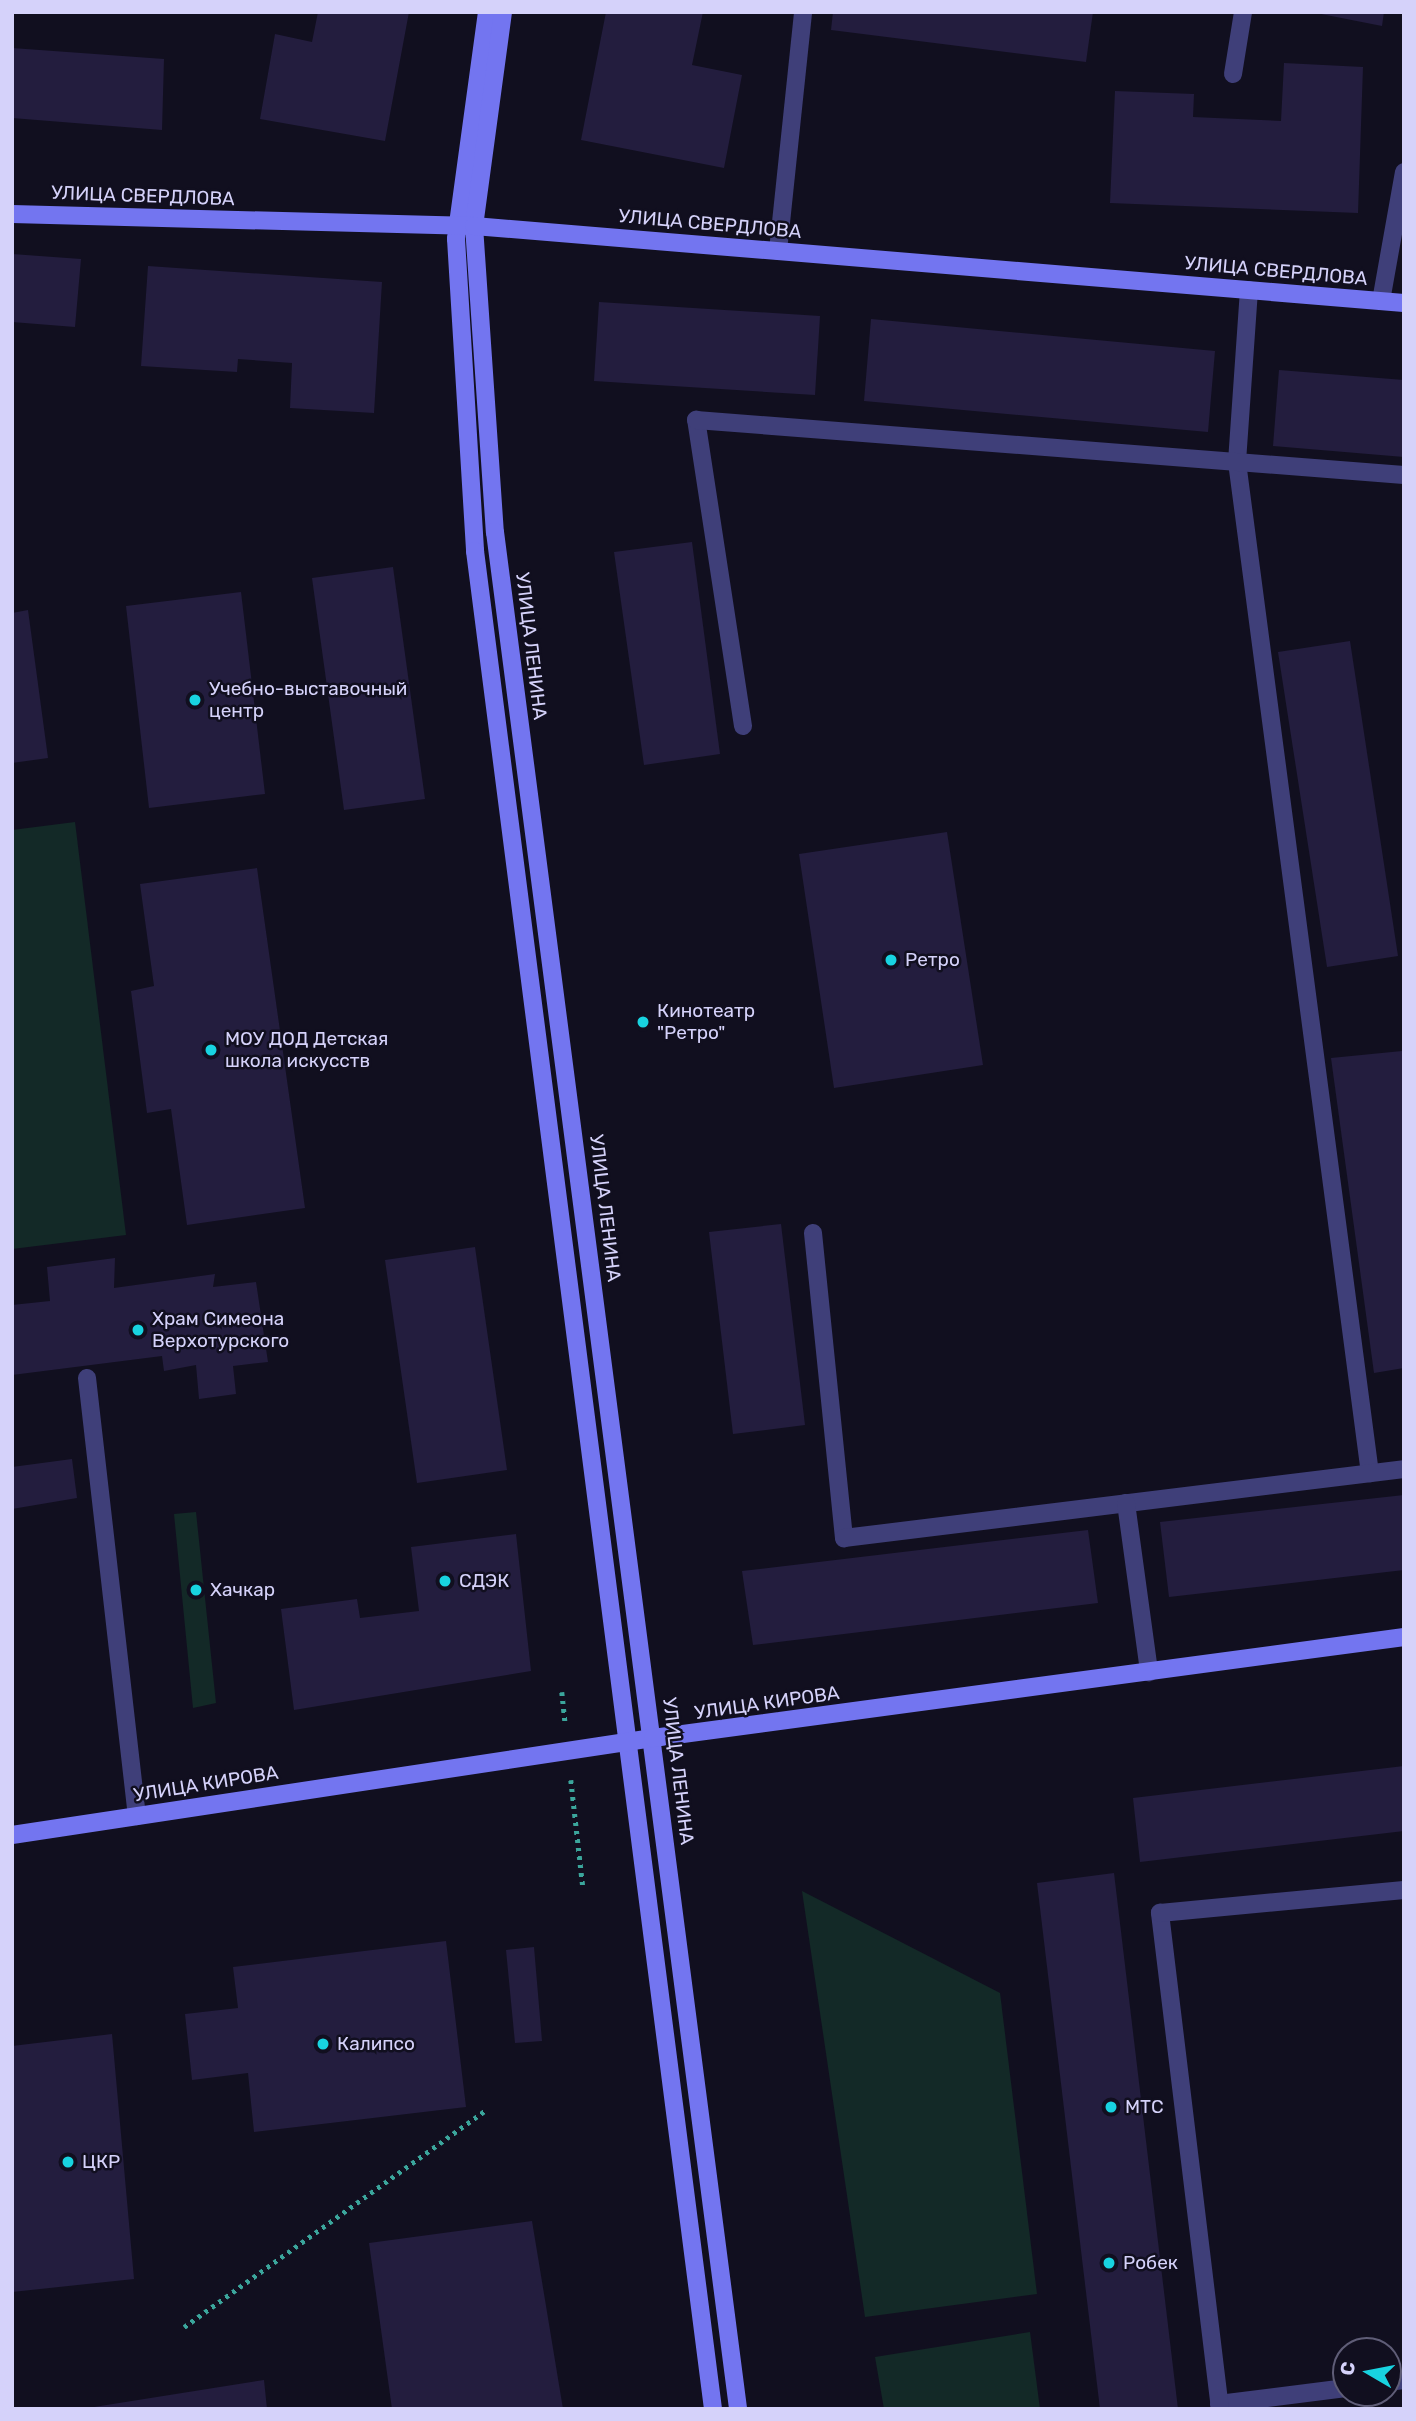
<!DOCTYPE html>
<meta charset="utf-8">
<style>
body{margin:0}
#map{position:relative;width:1416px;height:2421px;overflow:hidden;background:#110f1f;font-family:Rubik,sans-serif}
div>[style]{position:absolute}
.green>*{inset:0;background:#132927}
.building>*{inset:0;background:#231d3e}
.path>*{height:4.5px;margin-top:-2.25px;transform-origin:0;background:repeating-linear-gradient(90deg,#3ba69c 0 3.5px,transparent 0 8.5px)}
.lane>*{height:18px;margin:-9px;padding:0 9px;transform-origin:9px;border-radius:9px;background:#3f3f79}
.street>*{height:18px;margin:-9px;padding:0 9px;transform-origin:9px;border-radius:9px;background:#3f3f79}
.secondary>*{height:18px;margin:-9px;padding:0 9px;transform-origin:9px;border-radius:9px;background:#7375f0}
.dots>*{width:19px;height:19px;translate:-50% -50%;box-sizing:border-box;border:4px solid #110f1f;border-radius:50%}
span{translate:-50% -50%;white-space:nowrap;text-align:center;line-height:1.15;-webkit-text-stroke:5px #110f1f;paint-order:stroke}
.street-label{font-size:19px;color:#d5d2fa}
.poi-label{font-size:19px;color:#d5d2fa}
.left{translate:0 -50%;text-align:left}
.frame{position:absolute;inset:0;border:14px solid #d5d2fa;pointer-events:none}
.north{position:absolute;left:1332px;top:2337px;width:70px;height:70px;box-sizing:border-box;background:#110f1f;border:2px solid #5f5d77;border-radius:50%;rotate:280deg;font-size:19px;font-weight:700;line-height:28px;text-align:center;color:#d5d2fa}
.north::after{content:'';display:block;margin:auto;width:24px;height:32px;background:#18d3e0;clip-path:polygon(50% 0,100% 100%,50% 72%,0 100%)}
</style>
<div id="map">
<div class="green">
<i style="clip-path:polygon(75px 822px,126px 1235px,12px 1249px,12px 830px)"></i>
<i style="clip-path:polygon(196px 1512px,216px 1703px,193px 1708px,174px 1514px)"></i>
<i style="clip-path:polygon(802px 1891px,1000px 1993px,1037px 2294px,865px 2317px)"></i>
<i style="clip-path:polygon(1030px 2332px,1040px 2409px,884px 2409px,875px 2357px)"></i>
</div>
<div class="building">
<i style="clip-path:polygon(318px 12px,409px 12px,385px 141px,260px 119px,275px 34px,312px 42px)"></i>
<i style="clip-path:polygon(606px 12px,703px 12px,692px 65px,742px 75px,724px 168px,581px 140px)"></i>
<i style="clip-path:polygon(833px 12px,1093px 12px,1086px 62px,831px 30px)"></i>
<i style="clip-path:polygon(1311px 12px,1384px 12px,1382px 26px)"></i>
<i style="clip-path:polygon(12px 48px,164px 59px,162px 130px,12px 118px)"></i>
<i style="clip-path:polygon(1284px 63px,1363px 67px,1358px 213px,1110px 203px,1115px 91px,1194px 94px,1193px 117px,1281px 121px)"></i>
<i style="clip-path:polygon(12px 254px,81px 259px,75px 327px,12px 322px)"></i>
<i style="clip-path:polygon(148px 266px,382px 282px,374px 413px,290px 408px,292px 363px,238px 359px,237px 372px,141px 366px)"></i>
<i style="clip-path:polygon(599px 302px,820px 316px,815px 395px,594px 381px)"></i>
<i style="clip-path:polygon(871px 319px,1215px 351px,1208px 432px,864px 401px)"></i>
<i style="clip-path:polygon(1279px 370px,1404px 380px,1404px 457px,1273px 446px)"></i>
<i style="clip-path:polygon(692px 542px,720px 754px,644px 765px,614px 552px)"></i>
<i style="clip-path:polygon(393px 567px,425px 799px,344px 810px,312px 578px)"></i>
<i style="clip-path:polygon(241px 592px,265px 794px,149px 808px,126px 606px)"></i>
<i style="clip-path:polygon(28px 610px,48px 758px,12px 763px,12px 613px)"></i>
<i style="clip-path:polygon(1350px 641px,1398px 956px,1327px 967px,1278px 652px)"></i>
<i style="clip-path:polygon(947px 832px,983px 1065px,834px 1088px,799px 854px)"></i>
<i style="clip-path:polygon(257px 868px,305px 1208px,187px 1225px,171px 1109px,147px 1113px,131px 991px,154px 986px,140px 884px)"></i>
<i style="clip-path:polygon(1402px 1051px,1404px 1368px,1374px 1373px,1331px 1058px)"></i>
<i style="clip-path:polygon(781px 1224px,805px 1425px,733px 1434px,709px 1232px)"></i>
<i style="clip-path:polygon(475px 1247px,507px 1470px,417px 1483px,385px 1260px)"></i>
<i style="clip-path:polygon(115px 1258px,114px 1288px,215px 1274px,213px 1287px,256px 1282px,268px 1362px,233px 1366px,236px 1394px,199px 1399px,196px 1365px,164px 1371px,162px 1356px,12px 1375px,12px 1305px,50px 1301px,47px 1267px)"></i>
<i style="clip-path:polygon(72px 1459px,77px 1498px,12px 1509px,12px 1467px)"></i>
<i style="clip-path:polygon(1404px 1495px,1404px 1570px,1169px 1597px,1160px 1522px)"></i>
<i style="clip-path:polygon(1088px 1530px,1098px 1603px,753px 1645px,742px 1571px)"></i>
<i style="clip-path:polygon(516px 1534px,531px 1671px,294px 1710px,281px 1609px,357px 1599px,360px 1618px,419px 1611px,411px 1547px)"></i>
<i style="clip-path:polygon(1404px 1766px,1404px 1831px,1140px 1862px,1133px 1798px)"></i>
<i style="clip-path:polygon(1114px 1873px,1178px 2409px,1100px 2409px,1037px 1883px)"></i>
<i style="clip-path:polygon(446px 1941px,466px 2107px,254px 2132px,248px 2073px,192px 2080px,185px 2014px,238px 2008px,233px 1967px)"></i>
<i style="clip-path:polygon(534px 1947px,542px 2041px,515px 2043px,506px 1950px)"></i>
<i style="clip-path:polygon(112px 2034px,134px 2279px,12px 2292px,12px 2046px)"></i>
<i style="clip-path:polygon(532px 2221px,563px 2409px,392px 2409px,369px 2243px)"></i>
<i style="clip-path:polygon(264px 2380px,267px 2409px,95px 2409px,94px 2407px)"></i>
</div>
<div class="path">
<i style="left:562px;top:1692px;width:30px;rotate:84deg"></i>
<i style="left:571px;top:1780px;width:108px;rotate:83.6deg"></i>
<i style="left:184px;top:2327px;width:370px;rotate:-35.7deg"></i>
</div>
<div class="lane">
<i style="left:1233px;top:74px;width:63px;rotate:-80.8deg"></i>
<i style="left:778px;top:251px;width:240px;rotate:-84deg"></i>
<i style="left:1249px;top:290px;width:172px;rotate:94deg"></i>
<i style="left:1237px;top:462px;width:1020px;rotate:82.51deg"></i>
<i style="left:743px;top:726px;width:310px;rotate:-98.7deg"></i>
<i style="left:696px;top:420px;width:710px;rotate:4.44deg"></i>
<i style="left:813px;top:1233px;width:307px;rotate:84.2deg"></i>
<i style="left:844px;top:1538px;width:564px;rotate:-7.02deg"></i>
<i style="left:87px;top:1378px;width:441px;rotate:83.5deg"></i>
<i style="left:1126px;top:1503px;width:171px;rotate:82.2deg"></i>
<i style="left:1388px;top:2382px;width:16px;rotate:-7deg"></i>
<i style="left:1219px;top:2404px;width:128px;rotate:-7.2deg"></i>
<i style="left:1220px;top:2409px;width:500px;rotate:-96.9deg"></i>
<i style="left:1160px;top:1913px;width:245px;rotate:-5.4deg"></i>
</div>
<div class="street">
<i style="left:1381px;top:301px;width:131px;rotate:-79.9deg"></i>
</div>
<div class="secondary">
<i style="left:487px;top:12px;width:229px;rotate:97.8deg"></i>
<i style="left:456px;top:239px;width:313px;rotate:86.5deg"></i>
<i style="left:475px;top:551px;width:1873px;rotate:82.7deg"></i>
<i style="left:503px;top:12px;width:216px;rotate:97.7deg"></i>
<i style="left:474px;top:226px;width:307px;rotate:86.1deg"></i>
<i style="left:495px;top:532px;width:1893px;rotate:82.62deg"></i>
<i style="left:12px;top:214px;width:462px;rotate:1.5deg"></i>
<i style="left:474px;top:226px;width:933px;rotate:4.73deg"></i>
<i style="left:12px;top:1835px;width:648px;rotate:-8.61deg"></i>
<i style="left:653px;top:1738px;width:758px;rotate:-7.66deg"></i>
</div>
<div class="dots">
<i style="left:195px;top:700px;background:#18d3e0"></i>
<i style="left:891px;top:960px;background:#18d3e0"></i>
<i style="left:643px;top:1022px;background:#18d3e0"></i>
<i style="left:211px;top:1050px;background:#18d3e0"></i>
<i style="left:138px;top:1330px;background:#18d3e0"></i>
<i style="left:445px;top:1581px;background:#18d3e0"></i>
<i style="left:196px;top:1590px;background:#18d3e0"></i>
<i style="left:323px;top:2044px;background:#18d3e0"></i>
<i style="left:1111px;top:2107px;background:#18d3e0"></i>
<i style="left:68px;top:2162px;background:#18d3e0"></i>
<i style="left:1109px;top:2263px;background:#18d3e0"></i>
</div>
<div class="street-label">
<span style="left:143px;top:196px;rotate:2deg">УЛИЦА СВЕРДЛОВА</span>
<span style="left:710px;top:224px;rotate:5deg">УЛИЦА СВЕРДЛОВА</span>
<span style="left:1276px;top:271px;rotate:5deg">УЛИЦА СВЕРДЛОВА</span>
<span style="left:531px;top:646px;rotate:83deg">УЛИЦА ЛЕНИНА</span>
<span style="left:605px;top:1208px;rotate:83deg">УЛИЦА ЛЕНИНА</span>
<span style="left:767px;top:1703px;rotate:-8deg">УЛИЦА КИРОВА</span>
<span style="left:678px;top:1771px;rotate:83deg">УЛИЦА ЛЕНИНА</span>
<span style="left:206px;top:1784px;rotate:-9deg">УЛИЦА КИРОВА</span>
</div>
<div class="poi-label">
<span class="left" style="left:209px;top:700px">Учебно-выставочный<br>центр</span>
<span class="left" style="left:905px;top:960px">Ретро</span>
<span class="left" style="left:657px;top:1022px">Кинотеатр<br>"Ретро"</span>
<span class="left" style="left:225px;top:1050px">МОУ ДОД Детская<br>школа искусств</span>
<span class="left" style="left:152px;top:1330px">Храм Симеона<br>Верхотурского</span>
<span class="left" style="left:459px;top:1581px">СДЭК</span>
<span class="left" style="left:210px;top:1590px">Хачкар</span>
<span class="left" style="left:337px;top:2044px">Калипсо</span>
<span class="left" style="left:1125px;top:2107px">МТС</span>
<span class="left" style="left:82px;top:2162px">ЦКР</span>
<span class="left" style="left:1123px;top:2263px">Робек</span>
</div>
<div class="frame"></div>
<div class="north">С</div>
</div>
